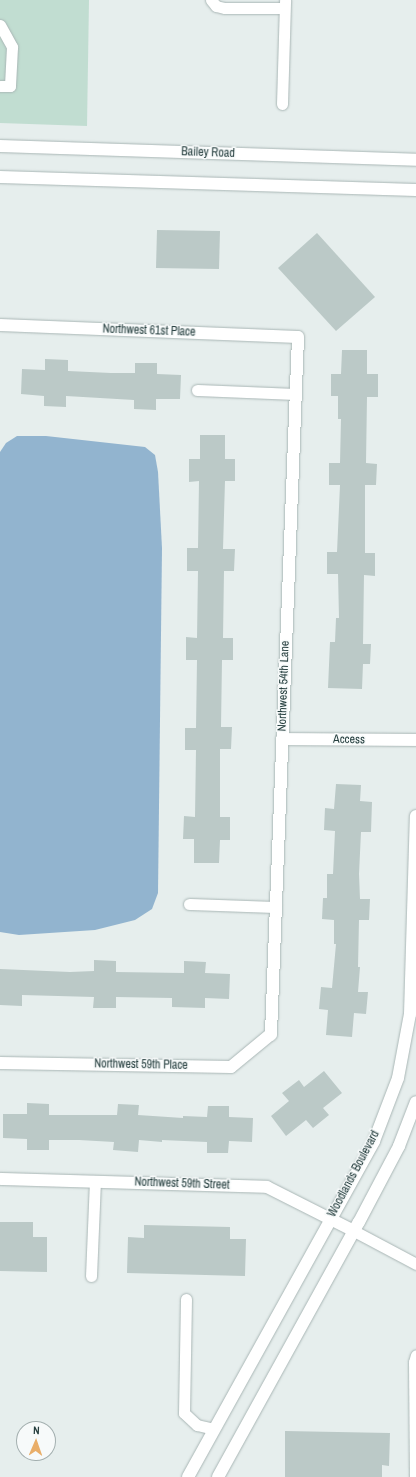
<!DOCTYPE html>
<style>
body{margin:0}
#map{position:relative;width:416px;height:1477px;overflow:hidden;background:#e6eeed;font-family:"Archivo Narrow",sans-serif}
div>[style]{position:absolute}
.green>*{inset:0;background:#c1ddd1}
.water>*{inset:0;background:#92b4cf}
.building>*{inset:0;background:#bbc9c7}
.roads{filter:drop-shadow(0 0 1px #a9b6b5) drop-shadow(0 0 1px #a9b6b5)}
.service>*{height:11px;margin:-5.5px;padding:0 5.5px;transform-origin:5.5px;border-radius:5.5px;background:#fff}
.minor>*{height:12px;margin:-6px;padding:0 6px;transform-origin:6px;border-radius:6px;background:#fff}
.tertiary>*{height:12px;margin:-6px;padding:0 6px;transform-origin:6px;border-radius:6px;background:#fff}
span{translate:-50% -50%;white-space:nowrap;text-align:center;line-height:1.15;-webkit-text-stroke:3px #f7fafa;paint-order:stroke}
.street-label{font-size:12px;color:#263f3f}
.north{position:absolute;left:16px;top:1421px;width:40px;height:40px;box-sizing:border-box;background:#f7fafa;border:1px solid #a3afaf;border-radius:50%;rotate:2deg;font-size:11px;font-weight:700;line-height:16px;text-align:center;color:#263f3f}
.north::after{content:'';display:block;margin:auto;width:14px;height:18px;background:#e9ae69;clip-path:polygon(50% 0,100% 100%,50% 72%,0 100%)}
</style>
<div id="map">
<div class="green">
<i style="clip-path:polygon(0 0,89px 0,87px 126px,0 123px)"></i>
</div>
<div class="water">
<i style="clip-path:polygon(17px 436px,46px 436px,145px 447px,155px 455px,158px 472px,162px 548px,158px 893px,152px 909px,135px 920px,95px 930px,19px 935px,0 932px,0 452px,6px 443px)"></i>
</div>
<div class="building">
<i style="clip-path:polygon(157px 230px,220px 231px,219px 269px,156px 268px)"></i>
<i style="clip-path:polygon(317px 233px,375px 297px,336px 331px,278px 268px)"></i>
<i style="clip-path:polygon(342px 350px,367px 350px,367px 374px,378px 374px,378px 397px,367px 397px,366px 463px,377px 464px,376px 485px,365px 485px,365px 553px,375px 553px,375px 576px,364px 575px,363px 644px,371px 644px,370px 664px,363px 664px,362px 689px,328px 688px,330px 642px,335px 642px,336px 618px,339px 618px,338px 574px,327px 574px,327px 552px,337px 552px,340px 485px,329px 485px,329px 463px,340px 463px,341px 419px,338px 419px,338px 396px,331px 396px,331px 374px,341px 374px)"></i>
<i style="clip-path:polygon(45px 359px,68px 360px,68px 371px,111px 373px,135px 373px,135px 363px,157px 363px,157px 374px,181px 375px,180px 399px,156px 399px,156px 410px,134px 409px,134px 400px,66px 396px,66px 407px,44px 406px,44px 396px,21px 394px,22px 369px,45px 370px)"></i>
<i style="clip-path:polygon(200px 435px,225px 435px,225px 459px,235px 459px,235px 481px,225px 481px,223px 549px,235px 549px,234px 571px,224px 571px,223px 638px,233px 638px,233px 660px,222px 660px,221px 727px,232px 727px,231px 749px,220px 749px,220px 817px,230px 817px,230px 840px,220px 840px,219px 863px,194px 863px,194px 839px,183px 839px,184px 816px,195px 817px,196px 750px,185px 750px,185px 728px,196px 728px,197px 660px,186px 660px,186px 637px,197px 638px,198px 571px,187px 571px,187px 548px,198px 548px,199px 481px,189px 482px,189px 459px,200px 459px)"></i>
<i style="clip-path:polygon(336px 784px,361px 785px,360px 801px,372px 802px,371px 832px,361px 832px,359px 874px,360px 899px,370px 899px,369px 920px,359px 920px,358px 967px,360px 967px,358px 992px,368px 992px,366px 1014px,354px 1013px,352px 1037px,326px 1035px,328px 1010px,319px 1009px,321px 987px,332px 988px,336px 944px,334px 944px,334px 920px,322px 919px,323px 898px,327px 898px,327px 874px,333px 874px,335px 831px,324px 830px,325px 808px,334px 809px)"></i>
<i style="clip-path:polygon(94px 960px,116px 961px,116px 972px,184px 973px,184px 961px,206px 962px,205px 973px,230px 974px,229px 999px,205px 998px,205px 1008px,172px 1007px,172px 998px,116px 997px,116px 1008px,93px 1008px,94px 997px,22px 995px,22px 1006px,0 1005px,0 969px,70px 972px,94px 971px)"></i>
<i style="clip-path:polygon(324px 1071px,342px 1093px,323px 1108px,329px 1115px,313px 1128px,306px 1120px,286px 1136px,271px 1116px,289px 1101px,282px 1093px,299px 1080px,304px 1087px)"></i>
<i style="clip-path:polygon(27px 1103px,49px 1104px,49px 1115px,117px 1115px,118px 1104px,139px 1105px,138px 1115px,183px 1118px,183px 1116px,207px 1117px,208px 1106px,229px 1106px,229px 1117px,253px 1118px,252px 1142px,229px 1141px,228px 1153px,207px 1153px,207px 1142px,162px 1140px,162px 1142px,139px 1140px,138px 1152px,113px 1150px,114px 1142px,79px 1140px,49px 1140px,49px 1150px,27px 1150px,27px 1139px,3px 1138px,3px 1114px,27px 1114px)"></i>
<i style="clip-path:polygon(0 1222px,33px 1222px,33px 1237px,47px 1237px,47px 1272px,0 1271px)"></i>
<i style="clip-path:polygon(144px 1225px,230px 1227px,230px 1239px,246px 1239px,245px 1276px,127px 1273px,128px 1237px,144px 1238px)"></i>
<i style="clip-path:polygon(285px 1431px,390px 1433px,389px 1466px,382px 1465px,382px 1477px,285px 1477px)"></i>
</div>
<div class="roads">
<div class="service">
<i style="left:211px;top:0;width:8px;rotate:50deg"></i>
<i style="left:216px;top:6px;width:9px;rotate:13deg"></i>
<i style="left:225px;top:8px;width:59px"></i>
<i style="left:0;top:25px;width:25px;rotate:61deg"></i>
<i style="left:12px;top:47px;width:39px;rotate:93deg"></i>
<i style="left:10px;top:86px;width:10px;rotate:180deg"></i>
<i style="left:282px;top:104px;width:104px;rotate:-88.3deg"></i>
<i style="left:197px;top:390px;width:99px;rotate:2.3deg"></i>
<i style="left:189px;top:904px;width:87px;rotate:2deg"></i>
<i style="left:354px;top:1231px;width:70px;rotate:28deg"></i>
<i style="left:91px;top:1276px;width:95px;rotate:-87.6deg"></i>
<i style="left:186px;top:1299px;width:114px;rotate:91deg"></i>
<i style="left:184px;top:1413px;width:18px;rotate:43deg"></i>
<i style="left:197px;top:1425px;width:17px;rotate:13deg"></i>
<i style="left:415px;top:1477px;width:115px;rotate:-90.5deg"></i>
<i style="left:414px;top:1362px;width:7px;rotate:-74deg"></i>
</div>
<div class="minor">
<i style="left:0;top:325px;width:298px;rotate:2.3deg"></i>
<i style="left:298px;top:337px;width:698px;rotate:92.22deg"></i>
<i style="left:271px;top:1034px;width:52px;rotate:140.5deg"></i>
<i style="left:231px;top:1067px;width:231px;rotate:-179deg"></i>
<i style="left:282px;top:739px;width:134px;rotate:0.4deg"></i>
<i style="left:0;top:1179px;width:267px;rotate:1.7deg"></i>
<i style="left:267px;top:1187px;width:97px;rotate:26.8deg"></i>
</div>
<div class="tertiary">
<i style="left:0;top:146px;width:416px;rotate:1.9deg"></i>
<i style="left:0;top:177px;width:416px;rotate:1.8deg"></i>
<i style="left:188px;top:1477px;width:384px;rotate:-61deg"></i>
<i style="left:374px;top:1141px;width:67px;rotate:-69.1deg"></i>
<i style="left:398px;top:1078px;width:65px;rotate:-79.4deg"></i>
<i style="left:410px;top:1014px;width:198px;rotate:-88.3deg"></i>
<i style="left:218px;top:1477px;width:291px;rotate:-61.1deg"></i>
<i style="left:359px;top:1222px;width:86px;rotate:-62.2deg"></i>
<i style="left:399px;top:1146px;width:47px;rotate:-68.9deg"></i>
</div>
</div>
<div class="street-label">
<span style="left:208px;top:153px;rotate:2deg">Bailey Road</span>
<span style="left:149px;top:331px;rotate:2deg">Northwest 61st Place</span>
<span style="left:284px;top:686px;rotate:-88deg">Northwest 54th Lane</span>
<span style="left:349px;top:740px;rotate:1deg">Access</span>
<span style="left:141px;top:1065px;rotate:1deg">Northwest 59th Place</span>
<span style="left:354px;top:1174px;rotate:-62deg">Woodlands Boulevard</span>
<span style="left:182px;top:1184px;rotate:2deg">Northwest 59th Street</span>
</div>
<div class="north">N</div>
</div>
